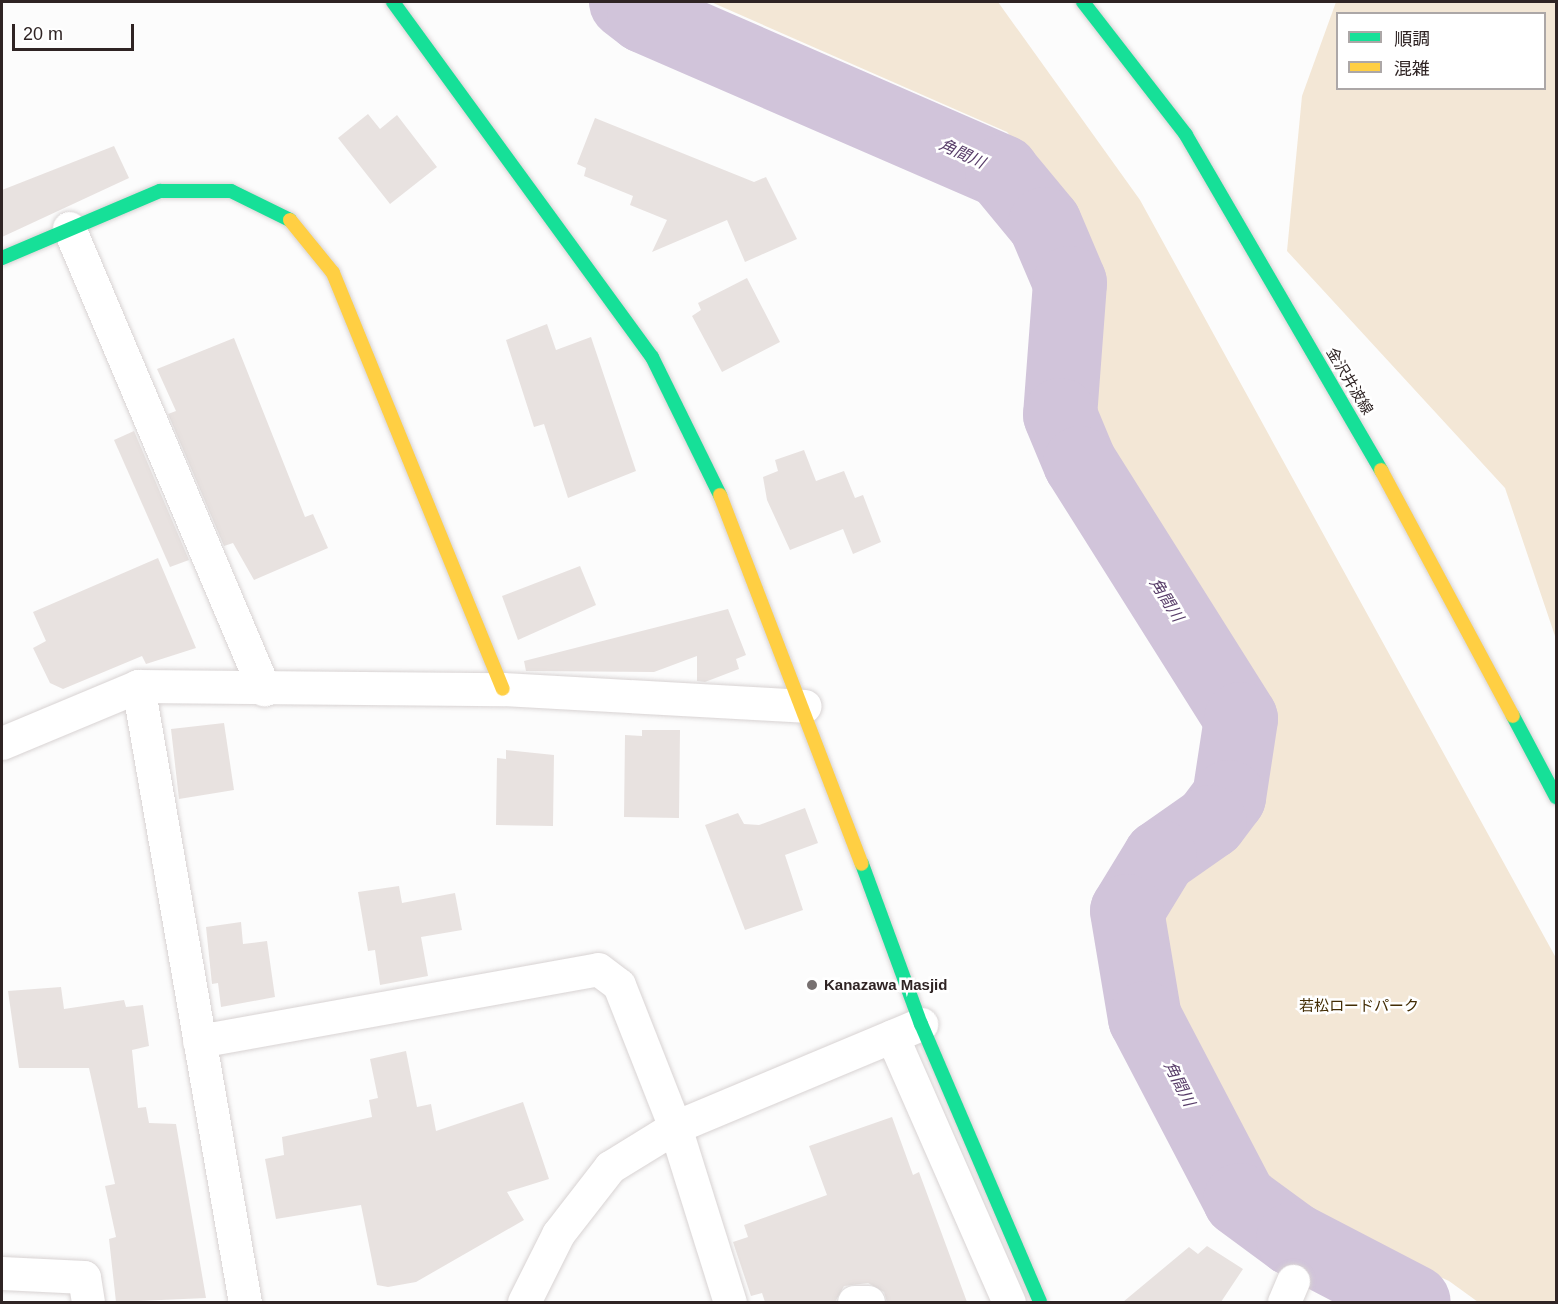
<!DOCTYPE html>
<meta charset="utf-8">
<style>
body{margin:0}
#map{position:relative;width:1558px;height:1304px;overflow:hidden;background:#fcfcfc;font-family:Helvetica,"Noto Sans JP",sans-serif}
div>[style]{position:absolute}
.green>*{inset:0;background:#f3e7d6}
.river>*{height:74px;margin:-37px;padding:0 37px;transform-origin:37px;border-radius:37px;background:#d1c4da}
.building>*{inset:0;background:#e8e2e0}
.roads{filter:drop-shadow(0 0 2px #d8d3d3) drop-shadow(0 0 2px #d8d3d3)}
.street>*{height:33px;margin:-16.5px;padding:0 16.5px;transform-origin:16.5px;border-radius:16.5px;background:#fff}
.fast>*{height:14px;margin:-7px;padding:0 7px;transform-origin:7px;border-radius:7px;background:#16e098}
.slow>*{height:14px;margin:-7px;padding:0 7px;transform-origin:7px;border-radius:7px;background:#ffcf43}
.dots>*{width:16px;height:16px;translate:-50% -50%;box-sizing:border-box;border:3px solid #fff;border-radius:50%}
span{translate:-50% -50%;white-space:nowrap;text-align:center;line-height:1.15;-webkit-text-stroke:5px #fff;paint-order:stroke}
.street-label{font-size:15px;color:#2f2424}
.poi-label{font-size:15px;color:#2f2424;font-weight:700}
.left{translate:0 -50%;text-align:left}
.park-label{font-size:15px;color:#432d04}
.water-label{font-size:16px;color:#573c68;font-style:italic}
.frame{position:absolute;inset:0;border:3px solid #2f2424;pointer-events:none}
.legend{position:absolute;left:1336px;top:12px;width:210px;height:78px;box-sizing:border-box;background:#fff;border:2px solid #aca7a7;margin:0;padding:8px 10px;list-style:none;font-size:18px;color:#2f2424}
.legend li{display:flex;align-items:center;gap:12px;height:30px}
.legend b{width:30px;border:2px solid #aca7a7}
.scale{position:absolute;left:12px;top:24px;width:122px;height:27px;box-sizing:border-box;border:3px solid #2f2424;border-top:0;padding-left:8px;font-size:18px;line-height:21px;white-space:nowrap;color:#2f2424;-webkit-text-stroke:4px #fff;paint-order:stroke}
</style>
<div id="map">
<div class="green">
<i style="clip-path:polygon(711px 2px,998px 2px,1140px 200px,1556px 958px,1556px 1302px,1478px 1302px,1449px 1281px,1383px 1251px,1293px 1239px,1240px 1200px,1145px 1018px,1127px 911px,1160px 857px,1210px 822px,1229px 797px,1241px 719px,1093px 415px,1095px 262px,1065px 196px,1007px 132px)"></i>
<i style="clip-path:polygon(evenodd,1336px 2px,1556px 2px,1556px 639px,1505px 488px,1287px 251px,1302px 96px,1336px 2px,1338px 14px,1544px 14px,1544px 88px,1338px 88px,1338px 14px)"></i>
</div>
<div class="river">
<i style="left:626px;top:2px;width:23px;rotate:38deg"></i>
<i style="left:644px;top:16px;width:391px;rotate:23.5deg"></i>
<i style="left:1002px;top:172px;width:67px;rotate:50.4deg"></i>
<i style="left:1045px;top:224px;width:64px;rotate:67deg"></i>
<i style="left:1070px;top:283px;width:132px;rotate:94.3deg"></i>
<i style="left:1060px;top:415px;width:52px;rotate:67.4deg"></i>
<i style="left:1080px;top:463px;width:302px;rotate:57.8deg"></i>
<i style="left:1241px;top:719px;width:79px;rotate:98.7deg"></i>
<i style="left:1229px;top:797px;width:31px;rotate:127deg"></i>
<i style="left:1210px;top:822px;width:61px;rotate:145deg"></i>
<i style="left:1160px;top:857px;width:63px;rotate:121.4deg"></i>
<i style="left:1127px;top:911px;width:109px;rotate:80.5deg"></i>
<i style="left:1145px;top:1018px;width:205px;rotate:62.4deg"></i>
<i style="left:1240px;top:1200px;width:66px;rotate:36.3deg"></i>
<i style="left:1293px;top:1239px;width:136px;rotate:27.5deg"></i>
</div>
<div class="building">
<i style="clip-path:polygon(368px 114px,380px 129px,397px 115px,437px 167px,390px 204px,338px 138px)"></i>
<i style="clip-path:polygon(595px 118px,754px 182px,766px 177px,797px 239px,745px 262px,727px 220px,652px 252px,667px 220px,630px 205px,633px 196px,584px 176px,586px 168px,577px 164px)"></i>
<i style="clip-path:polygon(114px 146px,129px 178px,2px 237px,2px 190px)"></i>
<i style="clip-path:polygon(747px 278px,780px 342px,722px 372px,692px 316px,701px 310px,698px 303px)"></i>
<i style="clip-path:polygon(547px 324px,556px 350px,591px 337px,636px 471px,568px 498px,544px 424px,534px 427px,506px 340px)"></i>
<i style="clip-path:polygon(234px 338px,305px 517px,313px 514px,328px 548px,254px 580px,233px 543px,224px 546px,168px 414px,176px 411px,157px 369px)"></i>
<i style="clip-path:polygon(134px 431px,189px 560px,170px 567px,114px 440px)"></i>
<i style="clip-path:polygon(804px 450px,816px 481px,844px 471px,855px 498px,863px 495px,881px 542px,853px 554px,843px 529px,790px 550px,767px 500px,763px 477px,778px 471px,775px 460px)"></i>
<i style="clip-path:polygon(158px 558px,196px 648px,146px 664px,142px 656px,63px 689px,50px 683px,33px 648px,46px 641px,33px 612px)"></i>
<i style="clip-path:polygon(580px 566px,596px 605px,518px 640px,502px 596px)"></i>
<i style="clip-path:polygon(728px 609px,746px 655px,736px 659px,739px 669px,705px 682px,697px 681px,697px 656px,654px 672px,526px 671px,524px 661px)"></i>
<i style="clip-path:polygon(224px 723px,234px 790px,179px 799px,171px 729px)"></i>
<i style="clip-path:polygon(642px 730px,680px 730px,679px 818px,624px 817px,625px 735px,642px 736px)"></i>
<i style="clip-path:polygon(506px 750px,554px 755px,553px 826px,496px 825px,497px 758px,506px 759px)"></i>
<i style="clip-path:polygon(805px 808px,818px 843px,785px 855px,803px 910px,745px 930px,705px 825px,738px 813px,744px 824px,759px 825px)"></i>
<i style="clip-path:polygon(399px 886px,402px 903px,455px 893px,462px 930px,421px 937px,428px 976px,380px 985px,375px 950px,368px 951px,358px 892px)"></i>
<i style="clip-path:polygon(241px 922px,243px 944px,267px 941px,275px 997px,221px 1007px,218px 983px,212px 984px,206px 927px)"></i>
<i style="clip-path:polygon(61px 987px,64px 1009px,124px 1000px,126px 1007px,143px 1005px,149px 1046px,132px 1050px,138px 1108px,146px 1107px,149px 1123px,176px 1124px,206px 1298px,116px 1302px,109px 1239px,116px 1237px,105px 1186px,115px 1184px,89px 1068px,19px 1068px,8px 991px)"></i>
<i style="clip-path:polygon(406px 1051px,417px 1107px,431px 1104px,436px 1131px,523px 1102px,549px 1179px,507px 1192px,524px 1220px,416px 1282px,388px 1287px,377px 1285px,361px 1205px,276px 1219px,265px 1159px,284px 1155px,282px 1137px,372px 1117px,369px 1100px,378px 1098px,370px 1059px)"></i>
<i style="clip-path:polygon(892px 1117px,913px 1175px,919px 1172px,967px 1302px,887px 1302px,884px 1292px,868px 1283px,844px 1286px,835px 1302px,765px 1302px,762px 1293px,751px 1296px,733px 1242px,748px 1237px,744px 1225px,827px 1195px,809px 1146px)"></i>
<i style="clip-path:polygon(1207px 1246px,1243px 1269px,1221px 1302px,1123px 1302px,1189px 1247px,1198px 1254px)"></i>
</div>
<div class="roads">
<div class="street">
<i style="left:69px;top:228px;width:501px;rotate:67.07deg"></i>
<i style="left:138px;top:686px;width:625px;rotate:80.15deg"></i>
<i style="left:2px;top:743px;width:147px;rotate:-22.7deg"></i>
<i style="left:138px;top:686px;width:365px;rotate:0.5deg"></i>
<i style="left:503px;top:689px;width:302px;rotate:3.2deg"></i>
<i style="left:892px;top:1036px;width:291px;rotate:66.3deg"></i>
<i style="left:199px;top:1041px;width:405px;rotate:-10.2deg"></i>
<i style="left:598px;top:969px;width:26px;rotate:37deg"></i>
<i style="left:619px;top:985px;width:153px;rotate:68.5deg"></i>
<i style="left:675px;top:1127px;width:183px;rotate:72.6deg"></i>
<i style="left:2px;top:1273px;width:82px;rotate:2.8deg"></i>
<i style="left:84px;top:1277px;width:25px;rotate:81deg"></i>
<i style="left:524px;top:1302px;width:76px;rotate:-63.4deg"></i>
<i style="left:558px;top:1234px;width:85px;rotate:-52.2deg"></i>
<i style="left:610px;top:1167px;width:76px;rotate:-31.6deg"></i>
<i style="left:675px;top:1127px;width:267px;rotate:-22.7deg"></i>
<i style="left:854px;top:1302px;width:14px"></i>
<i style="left:1284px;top:1302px;width:23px;rotate:-67deg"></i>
</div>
<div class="fast">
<i style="left:393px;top:2px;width:439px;rotate:53.9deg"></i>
<i style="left:652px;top:357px;width:154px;rotate:63.8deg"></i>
<i style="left:1083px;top:2px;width:168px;rotate:52.2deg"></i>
<i style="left:1186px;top:135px;width:388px;rotate:59.8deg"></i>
<i style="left:2px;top:258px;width:172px;rotate:-23deg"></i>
<i style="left:160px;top:191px;width:71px"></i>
<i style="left:231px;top:191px;width:66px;rotate:26.2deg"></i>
<i style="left:1513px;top:716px;width:92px;rotate:62deg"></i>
<i style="left:862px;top:864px;width:171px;rotate:69.8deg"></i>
<i style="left:921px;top:1024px;width:302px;rotate:66.8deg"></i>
</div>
<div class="slow">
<i style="left:290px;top:220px;width:68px;rotate:50.9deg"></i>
<i style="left:333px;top:273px;width:449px;rotate:67.8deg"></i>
<i style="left:1381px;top:470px;width:279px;rotate:61.8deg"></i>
<i style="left:720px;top:495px;width:395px;rotate:69deg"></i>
</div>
</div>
<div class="dots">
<i style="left:812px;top:985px;background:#777070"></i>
</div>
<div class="street-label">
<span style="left:1350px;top:381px;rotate:59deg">金沢井波線</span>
</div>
<div class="poi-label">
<span class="left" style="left:824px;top:985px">Kanazawa Masjid</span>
</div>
<div class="park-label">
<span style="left:1359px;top:1006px">若松ロードパーク</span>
</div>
<div class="water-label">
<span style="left:962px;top:154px;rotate:25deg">角間川</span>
<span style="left:1166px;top:600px;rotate:58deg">角間川</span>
<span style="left:1179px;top:1084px;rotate:63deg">角間川</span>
</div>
<div class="frame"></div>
<ul class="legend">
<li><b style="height:8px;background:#16e098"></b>順調</li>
<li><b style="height:8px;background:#ffcf43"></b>混雑</li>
</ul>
<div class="scale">20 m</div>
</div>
